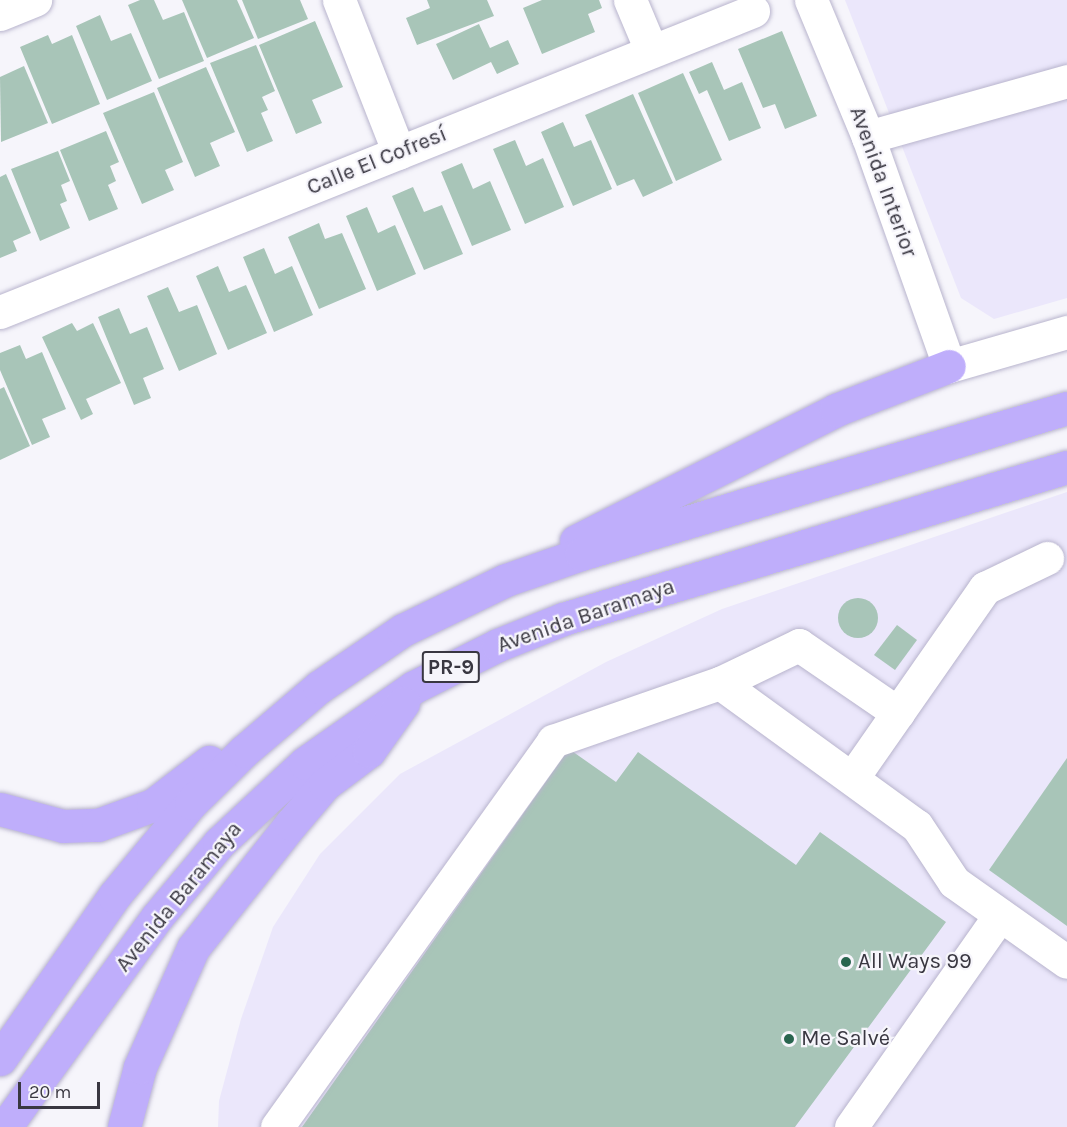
<!DOCTYPE html>
<meta charset="utf-8">
<style>
body{margin:0}
#map{position:relative;width:1067px;height:1127px;overflow:hidden;background:#f6f5fb;font-family:Karla,sans-serif}
div>[style]{position:absolute}
.built>*{inset:0;background:#ebe7fb}
.building>*{inset:0;background:#a8c5b8}
.round{border-radius:50%}
.roads{filter:drop-shadow(0 0 2px #b8b4cd) drop-shadow(0 0 2px #b8b4cd)}
.minor>*{height:33px;margin:-16.5px;padding:0 16.5px;transform-origin:16.5px;border-radius:16.5px;background:#fff}
.highway>*{height:33px;margin:-16.5px;padding:0 16.5px;transform-origin:16.5px;border-radius:16.5px;background:#bfaefb}
.dots>*{width:16px;height:16px;translate:-50% -50%;box-sizing:border-box;border:3px solid #f6f5fb;border-radius:50%}
span{translate:-50% -50%;white-space:nowrap;text-align:center;line-height:1.15;-webkit-text-stroke:4.5px #f6f5fb;paint-order:stroke}
.shield-label span{padding:2px 4px;background:#f6f5fb;border:2px solid;border-radius:4px;-webkit-text-stroke-width:0}
.shield-label{font-size:21px;color:#393741;font-weight:700}
.street-label{font-size:22px;color:#393741}
.poi-label{font-size:22px;color:#393741}
.left{translate:0 -50%;text-align:left}
.scale{position:absolute;left:18px;top:1082px;width:82px;height:27px;box-sizing:border-box;border:3px solid #393741;border-top:0;padding-left:8px;font-size:18px;line-height:21px;white-space:nowrap;color:#393741;-webkit-text-stroke:4px #f6f5fb;paint-order:stroke}
</style>
<div id="map">
<div class="built">
<i style="clip-path:polygon(845px 0,1067px 0,1067px 298px,994px 319px,961px 298px)"></i>
<i style="clip-path:polygon(1067px 492px,1067px 1127px,218px 1127px,219px 1101px,241px 1019px,273px 927px,320px 854px,400px 774px,606px 662px,722px 609px)"></i>
</div>
<div class="building">
<i style="clip-path:polygon(140px 0,154px 0,163px 20px,184px 12px,204px 61px,159px 79px,128px 5px)"></i>
<i style="clip-path:polygon(182px 0,237px 0,254px 38px,207px 58px)"></i>
<i style="clip-path:polygon(242px 0,300px 0,308px 19px,258px 39px)"></i>
<i style="clip-path:polygon(427px 0,487px 0,494px 16px,417px 45px,406px 18px,430px 8px)"></i>
<i style="clip-path:polygon(542px 0,599px 0,602px 8px,588px 14px,595px 32px,542px 54px,523px 8px)"></i>
<i style="clip-path:polygon(100px 15px,111px 41px,131px 33px,152px 81px,107px 100px,76px 26px)"></i>
<i style="clip-path:polygon(315px 21px,343px 87px,312px 100px,322px 123px,296px 134px,259px 45px)"></i>
<i style="clip-path:polygon(479px 24px,490px 48px,508px 40px,519px 64px,497px 74px,491px 62px,453px 80px,436px 44px)"></i>
<i style="clip-path:polygon(782px 31px,817px 116px,785px 129px,775px 104px,763px 108px,738px 49px)"></i>
<i style="clip-path:polygon(48px 35px,52px 44px,72px 35px,100px 104px,52px 124px,20px 47px)"></i>
<i style="clip-path:polygon(256px 45px,275px 91px,262px 97px,268px 110px,261px 113px,273px 141px,247px 152px,210px 63px)"></i>
<i style="clip-path:polygon(712px 62px,724px 90px,742px 82px,761px 128px,729px 141px,707px 90px,699px 94px,689px 72px)"></i>
<i style="clip-path:polygon(24px 66px,48px 123px,1px 142px,0 77px)"></i>
<i style="clip-path:polygon(206px 67px,235px 132px,210px 143px,220px 166px,195px 177px,157px 88px)"></i>
<i style="clip-path:polygon(683px 73px,722px 160px,676px 181px,638px 93px)"></i>
<i style="clip-path:polygon(154px 92px,183px 162px,165px 170px,174px 190px,142px 204px,103px 113px)"></i>
<i style="clip-path:polygon(633px 94px,673px 183px,643px 197px,634px 179px,617px 186px,585px 115px)"></i>
<i style="clip-path:polygon(563px 122px,574px 147px,591px 140px,612px 189px,573px 206px,541px 132px)"></i>
<i style="clip-path:polygon(106px 131px,119px 162px,110px 166px,116px 181px,108px 185px,118px 209px,89px 221px,60px 150px)"></i>
<i style="clip-path:polygon(515px 140px,526px 166px,543px 158px,564px 207px,525px 224px,493px 149px)"></i>
<i style="clip-path:polygon(58px 151px,70px 181px,61px 185px,67px 201px,60px 204px,70px 228px,40px 241px,11px 169px)"></i>
<i style="clip-path:polygon(462px 163px,473px 189px,490px 181px,511px 230px,472px 246px,441px 172px)"></i>
<i style="clip-path:polygon(6px 174px,31px 233px,13px 241px,17px 251px,0 258px,0 177px)"></i>
<i style="clip-path:polygon(413px 187px,424px 212px,442px 205px,463px 254px,424px 270px,392px 196px)"></i>
<i style="clip-path:polygon(367px 207px,378px 233px,395px 225px,416px 274px,377px 291px,346px 216px)"></i>
<i style="clip-path:polygon(319px 223px,325px 239px,342px 233px,366px 289px,319px 309px,288px 237px)"></i>
<i style="clip-path:polygon(264px 248px,275px 274px,292px 266px,313px 315px,274px 332px,243px 257px)"></i>
<i style="clip-path:polygon(218px 266px,229px 292px,246px 285px,267px 333px,228px 350px,196px 276px)"></i>
<i style="clip-path:polygon(168px 287px,179px 312px,197px 305px,217px 354px,179px 371px,147px 296px)"></i>
<i style="clip-path:polygon(119px 308px,130px 334px,147px 327px,164px 369px,143px 378px,151px 398px,134px 405px,98px 317px)"></i>
<i style="clip-path:polygon(72px 323px,77px 331px,93px 323px,121px 383px,86px 399px,93px 414px,81px 420px,42px 337px)"></i>
<i style="clip-path:polygon(20px 345px,26px 359px,42px 352px,66px 409px,42px 419px,50px 437px,32px 445px,0 370px,0 353px)"></i>
<i style="clip-path:polygon(4px 387px,30px 446px,0 460px,0 389px)"></i>
<i class="round" style="left:838px;top:598px;width:40px;height:40px"></i>
<i style="clip-path:polygon(897px 625px,917px 640px,895px 670px,874px 655px)"></i>
<i style="clip-path:polygon(569px 749px,616px 782px,638px 752px,796px 865px,820px 832px,946px 922px,795px 1127px,302px 1127px)"></i>
<i style="clip-path:polygon(1067px 758px,1067px 926px,989px 870px)"></i>
</div>
<div class="roads">
<div class="minor">
<i style="left:339px;top:0;width:164px;rotate:68.6deg"></i>
<i style="left:630px;top:0;width:54px;rotate:67.2deg"></i>
<i style="left:811px;top:0;width:148px;rotate:67.4deg"></i>
<i style="left:868px;top:137px;width:243px;rotate:70.5deg"></i>
<i style="left:949px;top:366px;width:123px;rotate:-16.1deg"></i>
<i style="left:0;top:14px;width:38px;rotate:-22deg"></i>
<i style="left:868px;top:137px;width:207px;rotate:-15.7deg"></i>
<i style="left:0;top:312px;width:811px;rotate:-21.79deg"></i>
<i style="left:898px;top:713px;width:120px;rotate:-145.5deg"></i>
<i style="left:799px;top:645px;width:88px;rotate:154.3deg"></i>
<i style="left:720px;top:683px;width:243px;rotate:36deg"></i>
<i style="left:917px;top:826px;width:67px;rotate:56.5deg"></i>
<i style="left:954px;top:882px;width:138px;rotate:35.3deg"></i>
<i style="left:853px;top:777px;width:231px;rotate:-55.1deg"></i>
<i style="left:985px;top:588px;width:69px;rotate:-25.8deg"></i>
<i style="left:277px;top:1127px;width:475px;rotate:-54.4deg"></i>
<i style="left:553px;top:741px;width:177px;rotate:-19.2deg"></i>
<i style="left:851px;top:1127px;width:259px;rotate:-54.9deg"></i>
</div>
<div class="highway">
<i style="left:576px;top:541px;width:291px;rotate:-26.7deg"></i>
<i style="left:836px;top:410px;width:121px;rotate:-21.3deg"></i>
<i style="left:0;top:809px;width:65px;rotate:15.1deg"></i>
<i style="left:63px;top:826px;width:35px;rotate:-2deg"></i>
<i style="left:98px;top:825px;width:59px;rotate:-20deg"></i>
<i style="left:153px;top:805px;width:71px;rotate:-37.5deg"></i>
<i style="left:0;top:1059px;width:199px;rotate:-55deg"></i>
<i style="left:114px;top:896px;width:121px;rotate:-50.4deg"></i>
<i style="left:191px;top:803px;width:74px;rotate:-44.5deg"></i>
<i style="left:244px;top:751px;width:99px;rotate:-40.5deg"></i>
<i style="left:319px;top:687px;width:102px;rotate:-34.2deg"></i>
<i style="left:403px;top:630px;width:114px;rotate:-25.9deg"></i>
<i style="left:506px;top:580px;width:79px;rotate:-19.1deg"></i>
<i style="left:581px;top:554px;width:507px;rotate:-16.72deg"></i>
<i style="left:5px;top:1127px;width:259px;rotate:-54.1deg"></i>
<i style="left:157px;top:917px;width:97px;rotate:-50deg"></i>
<i style="left:219px;top:843px;width:117px;rotate:-42.9deg"></i>
<i style="left:305px;top:763px;width:133px;rotate:-34.9deg"></i>
<i style="left:414px;top:687px;width:94px;rotate:-26.6deg"></i>
<i style="left:498px;top:645px;width:70px;rotate:-21.8deg"></i>
<i style="left:563px;top:619px;width:526px;rotate:-16.78deg"></i>
<i style="left:124px;top:1127px;width:62px;rotate:-75.1deg"></i>
<i style="left:140px;top:1067px;width:130px;rotate:-66deg"></i>
<i style="left:193px;top:948px;width:158px;rotate:-51.7deg"></i>
<i style="left:291px;top:824px;width:52px;rotate:-49.6deg"></i>
<i style="left:325px;top:784px;width:55px;rotate:-36.9deg"></i>
<i style="left:369px;top:751px;width:59px;rotate:-54.7deg"></i>
</div>
</div>
<div class="dots">
<i style="left:846px;top:962px;background:#29654f"></i>
<i style="left:789px;top:1039px;background:#29654f"></i>
</div>
<div class="shield-label">
<span style="left:451px;top:667px">PR-9</span>
</div>
<div class="street-label">
<span style="left:377px;top:161px;rotate:-22deg">Calle El Cofresí</span>
<span style="left:883px;top:182px;rotate:70deg">Avenida Interior</span>
<span style="left:586px;top:616px;rotate:-19deg">Avenida Baramaya</span>
<span style="left:179px;top:897px;rotate:-51deg">Avenida Baramaya</span>
</div>
<div class="poi-label">
<span class="left" style="left:858px;top:962px">All Ways 99</span>
<span class="left" style="left:801px;top:1039px">Me Salvé</span>
</div>
<div class="scale">20 m</div>
</div>
